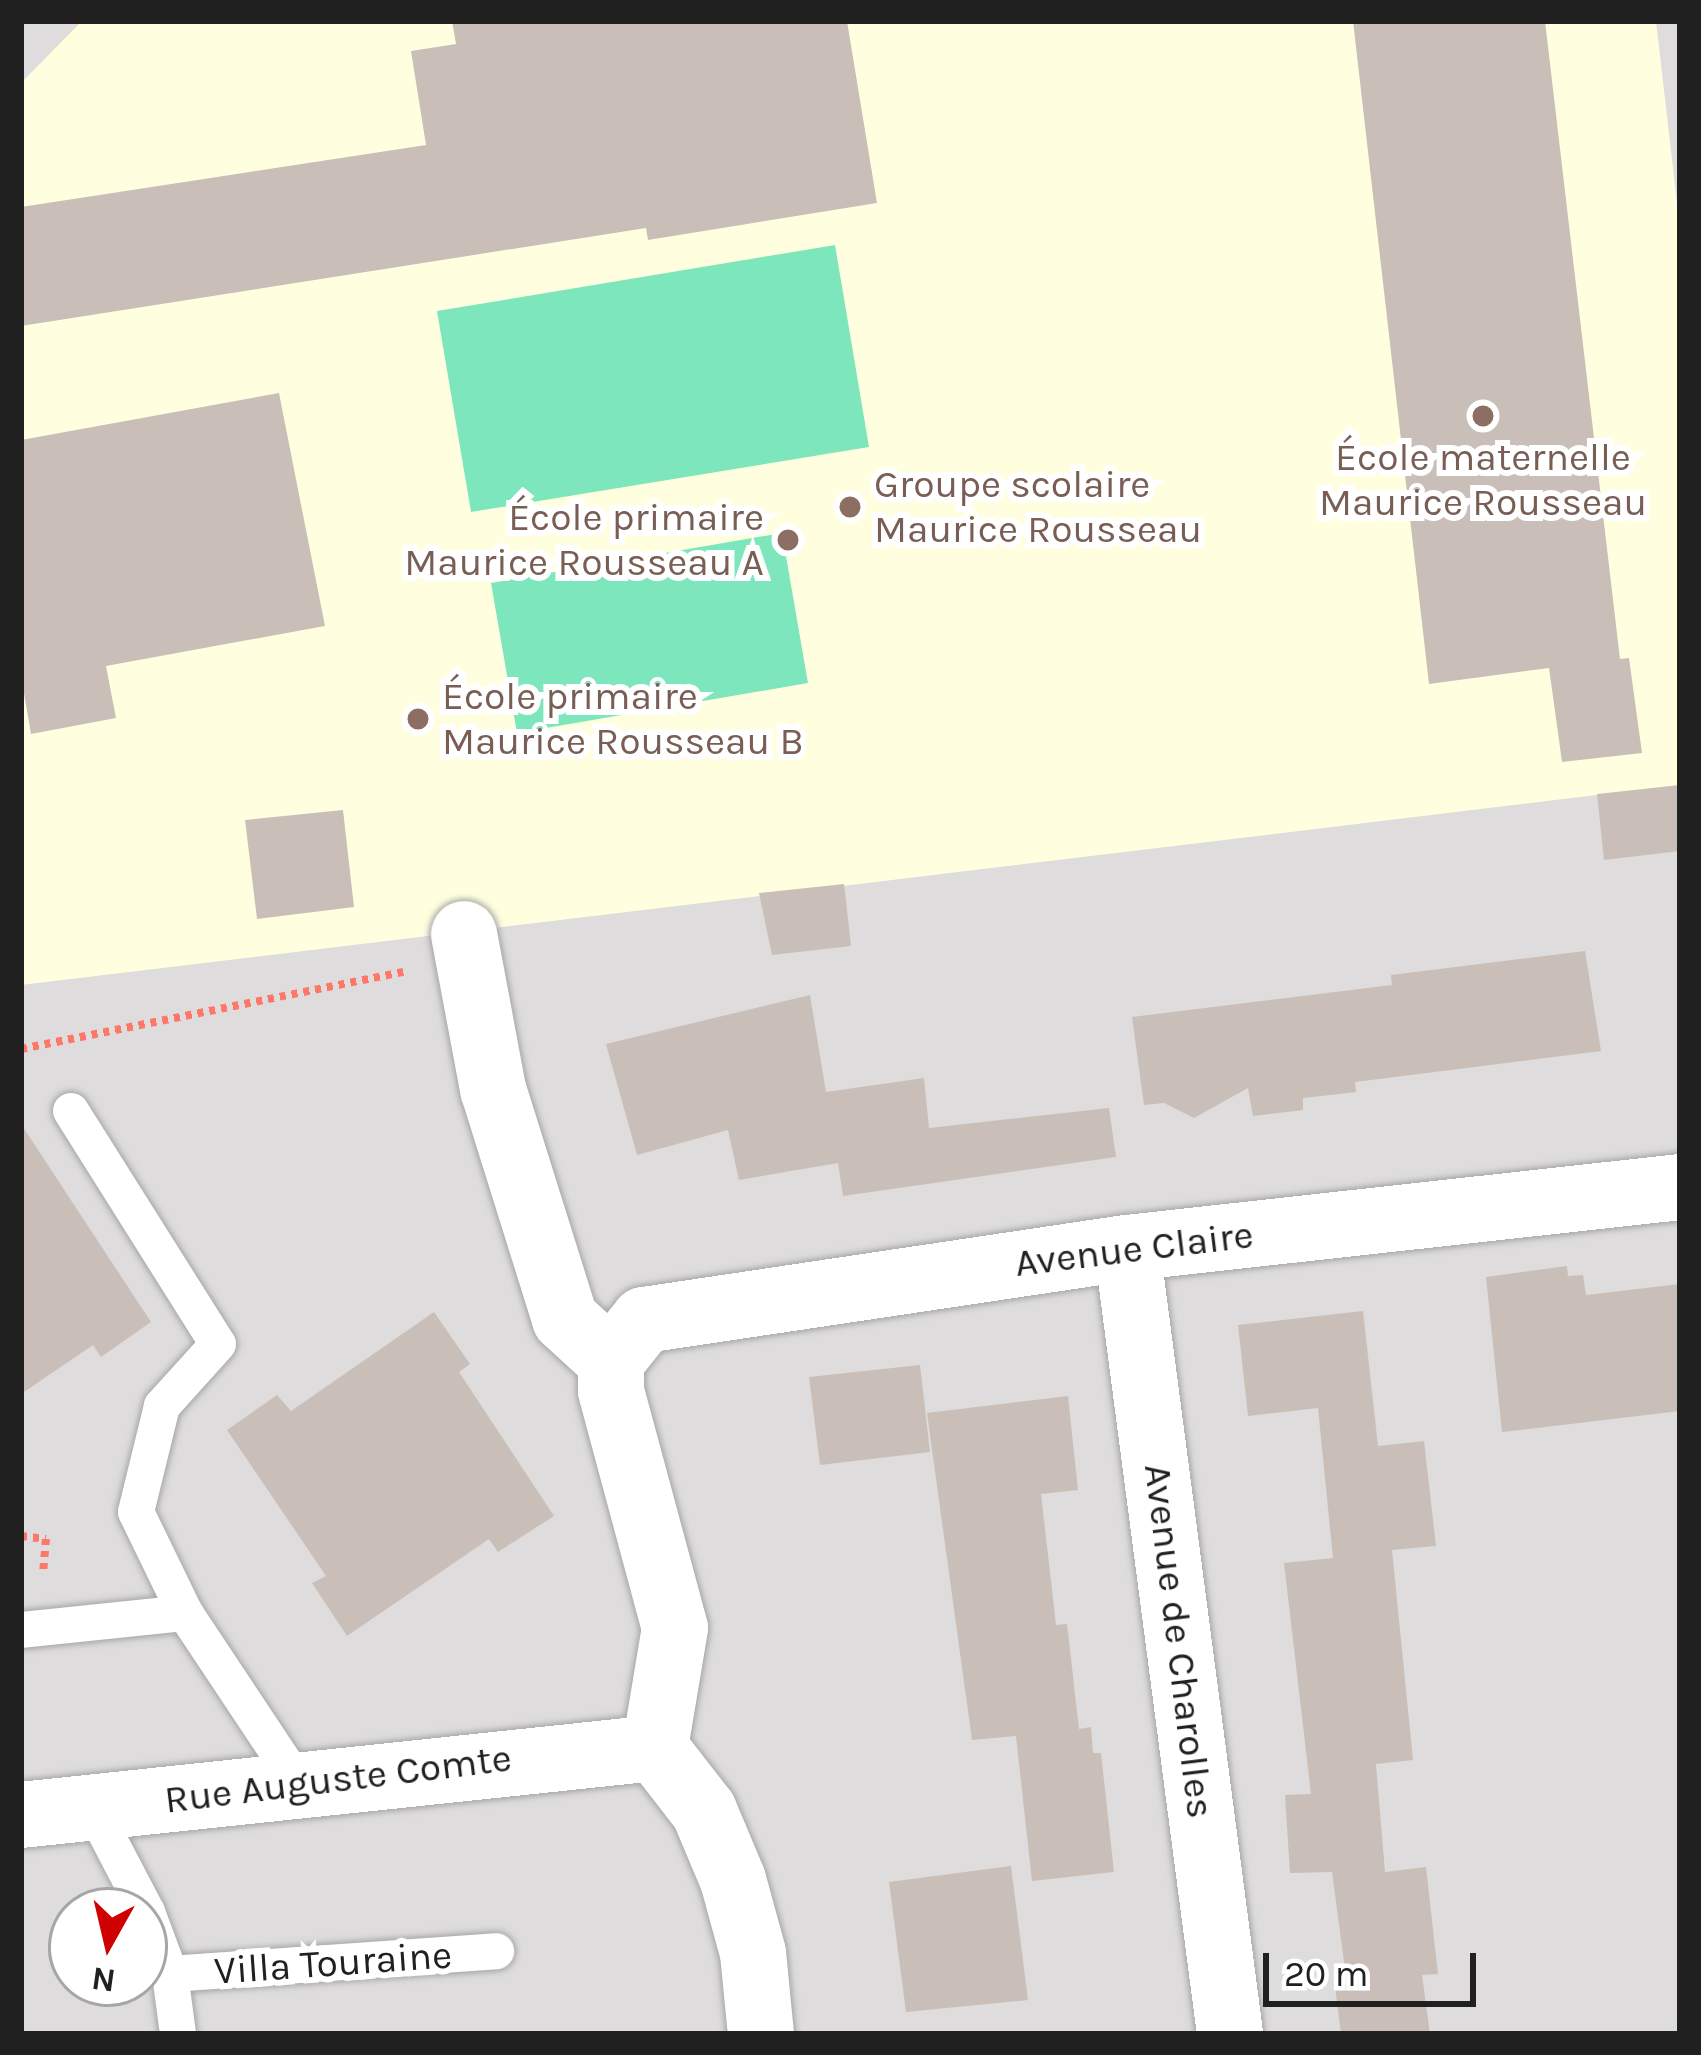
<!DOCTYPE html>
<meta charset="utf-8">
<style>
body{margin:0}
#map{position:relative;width:1701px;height:2055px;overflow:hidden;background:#f1ede5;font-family:Karla,sans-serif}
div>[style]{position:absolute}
.residential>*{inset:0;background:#dedcdc}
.education>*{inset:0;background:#ffffe0}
.pitch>*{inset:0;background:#7de6bd}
.building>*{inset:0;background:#c9bfb8}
.path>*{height:8px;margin-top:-4px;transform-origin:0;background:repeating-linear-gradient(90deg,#ff7768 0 6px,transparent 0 12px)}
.roads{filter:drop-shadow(0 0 3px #a7a7a7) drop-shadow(0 0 3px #a7a7a7)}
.service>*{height:36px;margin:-18px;padding:0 18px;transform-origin:18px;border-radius:18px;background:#fff}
.minor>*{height:66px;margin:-33px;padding:0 33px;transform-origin:33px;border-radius:33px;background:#fff}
.dots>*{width:33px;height:33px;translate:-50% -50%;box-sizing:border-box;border:6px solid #fff;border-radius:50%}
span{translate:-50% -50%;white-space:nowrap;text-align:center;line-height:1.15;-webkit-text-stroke:12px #fff;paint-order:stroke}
.education-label{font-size:39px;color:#785e54}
.left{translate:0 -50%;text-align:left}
.right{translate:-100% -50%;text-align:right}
.street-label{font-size:39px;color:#202020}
.frame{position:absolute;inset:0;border:24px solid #202020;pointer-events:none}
.north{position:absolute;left:48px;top:1887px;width:120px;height:120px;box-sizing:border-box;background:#fff;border:3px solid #a6a6a6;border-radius:50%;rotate:188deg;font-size:33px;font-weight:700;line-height:48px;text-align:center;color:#202020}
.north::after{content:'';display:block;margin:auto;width:42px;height:54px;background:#cf0000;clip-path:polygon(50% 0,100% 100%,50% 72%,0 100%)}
.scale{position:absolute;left:1263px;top:1953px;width:213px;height:54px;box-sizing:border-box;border:6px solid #202020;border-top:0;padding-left:15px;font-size:36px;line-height:42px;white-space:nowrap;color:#202020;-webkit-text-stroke:9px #fff;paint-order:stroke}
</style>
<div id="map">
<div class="residential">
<i style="clip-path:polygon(evenodd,21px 21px,1680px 21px,1680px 2034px,21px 2034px,21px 21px,72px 1911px,144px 1911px,144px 1983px,72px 1983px,72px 1911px)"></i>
</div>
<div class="education">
<i style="clip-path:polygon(82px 21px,1656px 21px,1680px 229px,1680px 785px,21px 985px,21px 83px)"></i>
</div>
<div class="pitch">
<i style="clip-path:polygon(835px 245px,869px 447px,471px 512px,437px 311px)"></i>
<i style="clip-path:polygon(782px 533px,808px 683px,517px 733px,491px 583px)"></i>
</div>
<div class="building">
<i style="clip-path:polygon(452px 21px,847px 21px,877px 203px,648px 240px,646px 228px,21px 326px,21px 207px,426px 145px,411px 51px,456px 44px)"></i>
<i style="clip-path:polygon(1353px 21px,1545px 21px,1620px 659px,1629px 658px,1642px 753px,1562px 762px,1549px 668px,1429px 684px)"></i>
<i style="clip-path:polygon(279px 393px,325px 626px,106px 666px,116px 718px,31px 734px,21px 676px,21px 440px)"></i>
<i style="clip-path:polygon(1680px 785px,1680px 851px,1604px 860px,1597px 794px)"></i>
<i style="clip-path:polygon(343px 810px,354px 907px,257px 919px,245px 820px)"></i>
<i style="clip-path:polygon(844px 884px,851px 946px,772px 955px,759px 893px)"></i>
<i style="clip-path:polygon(1585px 951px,1601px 1051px,1355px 1082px,1356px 1092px,1303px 1098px,1303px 1110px,1253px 1116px,1248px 1088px,1194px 1118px,1164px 1103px,1144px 1105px,1132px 1017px,1392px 985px,1391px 975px)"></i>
<i style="clip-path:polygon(810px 995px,826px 1092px,924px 1078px,929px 1128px,1109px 1108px,1116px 1157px,843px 1196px,838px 1163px,739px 1180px,728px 1130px,637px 1155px,606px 1044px)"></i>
<i style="clip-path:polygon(21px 1124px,151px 1322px,101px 1357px,93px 1345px,21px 1394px)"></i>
<i style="clip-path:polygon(1567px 1266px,1568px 1276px,1583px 1275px,1586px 1295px,1680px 1284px,1680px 1411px,1502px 1432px,1486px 1277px)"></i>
<i style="clip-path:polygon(1363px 1311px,1378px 1446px,1424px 1441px,1436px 1546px,1392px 1550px,1413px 1760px,1376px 1764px,1385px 1872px,1426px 1867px,1438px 1974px,1422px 1975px,1430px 2034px,1341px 2034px,1335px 1986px,1347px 1984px,1332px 1872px,1290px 1873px,1285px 1795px,1311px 1794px,1284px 1563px,1333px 1558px,1318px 1408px,1248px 1416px,1238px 1325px)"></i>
<i style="clip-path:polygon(434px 1312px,470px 1364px,459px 1372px,554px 1516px,498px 1552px,489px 1539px,347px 1636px,312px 1583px,326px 1576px,227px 1430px,277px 1395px,291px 1411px)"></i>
<i style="clip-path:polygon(920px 1365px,930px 1452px,820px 1465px,809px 1377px)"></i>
<i style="clip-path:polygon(1068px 1396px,1078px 1490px,1041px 1494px,1056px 1625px,1067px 1624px,1079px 1729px,1091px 1727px,1093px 1753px,1101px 1753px,1114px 1872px,1032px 1881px,1016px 1736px,972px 1740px,927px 1413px)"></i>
<i style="clip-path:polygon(1011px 1866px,1028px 2000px,906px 2012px,889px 1882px)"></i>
</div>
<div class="path">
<i style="left:21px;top:1049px;width:390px;rotate:-11.4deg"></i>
<i style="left:21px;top:1536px;width:25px;rotate:7deg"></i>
<i style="left:46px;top:1539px;width:33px;rotate:95deg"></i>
</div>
<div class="roads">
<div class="service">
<i style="left:71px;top:1111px;width:275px;rotate:57.8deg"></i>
<i style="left:218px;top:1344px;width:84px;rotate:132.1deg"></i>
<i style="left:162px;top:1406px;width:109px;rotate:103.8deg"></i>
<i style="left:136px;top:1512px;width:112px;rotate:64.1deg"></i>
<i style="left:21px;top:1630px;width:165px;rotate:-5.9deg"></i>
<i style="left:185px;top:1613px;width:204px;rotate:56.4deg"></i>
<i style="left:92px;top:1807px;width:119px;rotate:62.4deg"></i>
<i style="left:147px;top:1912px;width:66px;rotate:69.6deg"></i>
<i style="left:170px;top:1974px;width:61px;rotate:82.4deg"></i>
<i style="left:170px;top:1974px;width:327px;rotate:-4deg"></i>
</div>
<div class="minor">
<i style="left:464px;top:934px;width:158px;rotate:79.4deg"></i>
<i style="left:493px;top:1089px;width:241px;rotate:72.6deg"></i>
<i style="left:565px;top:1319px;width:62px;rotate:42.4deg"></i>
<i style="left:611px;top:1361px;width:30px;rotate:90deg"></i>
<i style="left:611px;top:1391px;width:245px;rotate:74.9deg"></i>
<i style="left:675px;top:1628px;width:122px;rotate:99.5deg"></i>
<i style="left:1127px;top:1248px;width:793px;rotate:82.53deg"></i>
<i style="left:611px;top:1361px;width:53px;rotate:-51.2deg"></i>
<i style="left:644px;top:1320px;width:488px;rotate:-8.5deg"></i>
<i style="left:1127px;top:1248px;width:556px;rotate:-6.29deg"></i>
<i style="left:655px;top:1748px;width:80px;rotate:52.1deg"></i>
<i style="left:704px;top:1811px;width:75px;rotate:67.2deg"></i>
<i style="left:733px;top:1880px;width:76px;rotate:74.7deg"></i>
<i style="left:753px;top:1953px;width:81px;rotate:84.4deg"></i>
<i style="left:21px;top:1815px;width:638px;rotate:-6.03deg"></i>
</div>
</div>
<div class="dots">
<i style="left:1483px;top:416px;background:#8d6e63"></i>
<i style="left:850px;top:507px;background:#8d6e63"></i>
<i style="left:788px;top:540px;background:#8d6e63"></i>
<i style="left:418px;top:719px;background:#8d6e63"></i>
</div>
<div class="education-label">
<span style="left:1483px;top:480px">École maternelle<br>Maurice Rousseau</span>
<span class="left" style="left:874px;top:507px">Groupe scolaire<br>Maurice Rousseau</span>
<span class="right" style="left:764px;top:540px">École primaire<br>Maurice Rousseau A</span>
<span class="left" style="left:442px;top:719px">École primaire<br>Maurice Rousseau B</span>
</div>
<div class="street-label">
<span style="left:1134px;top:1249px;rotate:-7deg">Avenue Claire</span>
<span style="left:1179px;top:1641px;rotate:83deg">Avenue de Charolles</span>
<span style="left:338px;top:1779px;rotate:-7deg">Rue Auguste Comte</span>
<span style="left:333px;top:1963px;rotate:-4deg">Villa Touraine</span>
</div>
<div class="frame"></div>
<div class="north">N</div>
<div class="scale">20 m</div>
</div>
